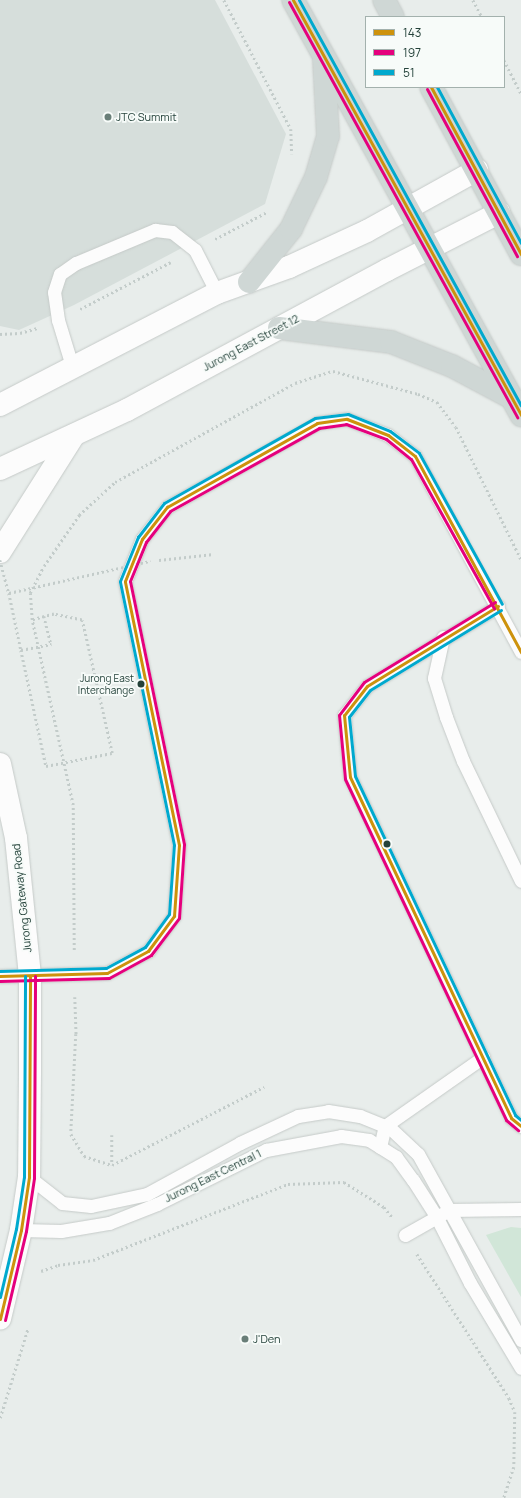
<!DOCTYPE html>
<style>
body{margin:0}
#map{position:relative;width:521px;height:1498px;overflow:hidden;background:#e8edeb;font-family:Manrope,sans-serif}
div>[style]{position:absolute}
.built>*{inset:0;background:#d6dedb}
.green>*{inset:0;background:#d1e6d8}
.path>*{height:2.5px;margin-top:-1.25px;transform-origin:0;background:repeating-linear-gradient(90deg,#c3ccca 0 2px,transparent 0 5px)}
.roads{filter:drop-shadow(0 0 1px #c5cac8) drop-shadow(0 0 1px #c5cac8)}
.lane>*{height:13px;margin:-6.5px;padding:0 6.5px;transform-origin:6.5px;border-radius:6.5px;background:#fcfcfc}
.secondary>*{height:22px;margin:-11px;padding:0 11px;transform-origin:11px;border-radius:11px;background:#fcfcfc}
.primary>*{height:22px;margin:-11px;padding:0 11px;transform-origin:11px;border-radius:11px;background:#cfd7d5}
.path-bridge>*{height:2.5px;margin-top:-1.25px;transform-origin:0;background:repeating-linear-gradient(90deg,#c3ccca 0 2px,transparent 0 5px)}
.bus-1>*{height:3px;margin:-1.5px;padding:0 1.5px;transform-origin:1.5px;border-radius:1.5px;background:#cd920c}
.bus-2>*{height:3px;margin:-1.5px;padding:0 1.5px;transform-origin:1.5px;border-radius:1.5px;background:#e5007d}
.bus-3>*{height:3px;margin:-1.5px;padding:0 1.5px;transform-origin:1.5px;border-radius:1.5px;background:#00a9ce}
.dots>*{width:11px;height:11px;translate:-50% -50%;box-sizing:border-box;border:2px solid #f7fbf9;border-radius:50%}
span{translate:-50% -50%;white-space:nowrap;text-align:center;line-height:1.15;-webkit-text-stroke:3.5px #f7fbf9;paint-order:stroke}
.bus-label{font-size:10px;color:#24423a}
.right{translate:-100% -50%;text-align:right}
.poi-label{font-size:11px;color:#24423a}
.left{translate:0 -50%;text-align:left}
.street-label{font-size:11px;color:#24423a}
.legend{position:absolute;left:365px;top:16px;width:140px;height:72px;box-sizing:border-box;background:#f7fbf9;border:1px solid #a3b1ad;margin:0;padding:5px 7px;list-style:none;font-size:12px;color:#24423a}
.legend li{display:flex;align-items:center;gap:8px;height:20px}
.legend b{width:20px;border:1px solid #a3b1ad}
</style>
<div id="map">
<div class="built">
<i style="clip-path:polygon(0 0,215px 0,286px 134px,265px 204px,74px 305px,19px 330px,0 326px)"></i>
</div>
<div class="green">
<i style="clip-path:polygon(511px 1227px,521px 1228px,521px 1297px,486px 1235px)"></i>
</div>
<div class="path">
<i style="left:224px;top:0;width:145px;rotate:62.6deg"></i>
<i style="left:291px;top:129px;width:25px;rotate:88deg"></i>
<i style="left:473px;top:0;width:19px;rotate:62deg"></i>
<i style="left:504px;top:60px;width:37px;rotate:63deg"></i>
<i style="left:215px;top:239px;width:59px;rotate:-27.4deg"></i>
<i style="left:80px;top:309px;width:102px;rotate:-27.3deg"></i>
<i style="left:0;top:334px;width:20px;rotate:-3deg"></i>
<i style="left:20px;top:333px;width:18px;rotate:-16deg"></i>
<i style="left:159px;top:560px;width:55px;rotate:-6.2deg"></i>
<i style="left:44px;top:616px;width:29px;rotate:76deg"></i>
<i style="left:21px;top:650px;width:119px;rotate:77.8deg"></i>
<i style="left:46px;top:766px;width:67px;rotate:-11.1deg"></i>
<i style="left:112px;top:753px;width:136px;rotate:-102.7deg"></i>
<i style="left:82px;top:620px;width:29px;rotate:-168deg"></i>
<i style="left:54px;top:614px;width:23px;rotate:165deg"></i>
<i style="left:74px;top:950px;width:145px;rotate:-90.4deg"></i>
<i style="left:73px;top:805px;width:189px;rotate:-102.5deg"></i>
<i style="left:32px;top:620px;width:27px;rotate:-94deg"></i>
<i style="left:30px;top:593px;width:30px;rotate:-63deg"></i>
<i style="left:44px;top:566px;width:62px;rotate:-55.5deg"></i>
<i style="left:79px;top:515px;width:49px;rotate:-42.5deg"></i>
<i style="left:115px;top:482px;width:205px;rotate:-28.8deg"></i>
<i style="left:295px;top:383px;width:40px;rotate:-18deg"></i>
<i style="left:333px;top:371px;width:88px;rotate:15.1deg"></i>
<i style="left:418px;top:394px;width:21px;rotate:23deg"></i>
<i style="left:437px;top:402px;width:31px;rotate:53deg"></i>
<i style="left:456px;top:427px;width:147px;rotate:63.8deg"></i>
<i style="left:75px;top:997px;width:37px;rotate:88deg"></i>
<i style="left:76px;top:1034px;width:100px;rotate:92.9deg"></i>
<i style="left:71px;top:1134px;width:26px;rotate:59deg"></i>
<i style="left:84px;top:1156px;width:29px;rotate:18deg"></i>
<i style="left:112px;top:1165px;width:171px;rotate:-27.2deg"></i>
<i style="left:112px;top:1135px;width:30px;rotate:90deg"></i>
<i style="left:417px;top:1254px;width:171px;rotate:57.4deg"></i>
<i style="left:509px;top:1398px;width:15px;rotate:67deg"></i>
<i style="left:515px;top:1412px;width:55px;rotate:91deg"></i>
<i style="left:514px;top:1467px;width:33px;rotate:108deg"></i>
<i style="left:41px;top:1271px;width:18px;rotate:-19deg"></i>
<i style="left:58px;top:1265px;width:35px;rotate:-8deg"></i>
<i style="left:93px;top:1260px;width:209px;rotate:-21.3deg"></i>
<i style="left:288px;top:1184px;width:56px;rotate:-2deg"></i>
<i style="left:344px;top:1182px;width:47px;rotate:32deg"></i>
<i style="left:384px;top:1207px;width:13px;rotate:51deg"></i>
<i style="left:0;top:1418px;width:94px;rotate:-72.7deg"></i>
</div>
<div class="roads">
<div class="lane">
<i style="left:72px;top:366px;width:48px;rotate:-106.9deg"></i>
<i style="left:58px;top:320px;width:28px;rotate:-98deg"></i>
<i style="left:54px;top:292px;width:19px;rotate:-72deg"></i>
<i style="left:60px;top:274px;width:19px;rotate:-35deg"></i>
<i style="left:76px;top:263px;width:86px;rotate:-22.7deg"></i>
<i style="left:155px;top:230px;width:17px;rotate:7deg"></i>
<i style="left:172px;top:232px;width:29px;rotate:38deg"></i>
<i style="left:195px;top:250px;width:48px;rotate:62.9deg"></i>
<i style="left:498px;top:606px;width:153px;rotate:148.6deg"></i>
<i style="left:367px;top:686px;width:37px;rotate:128deg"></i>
<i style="left:344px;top:715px;width:62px;rotate:84.5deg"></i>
<i style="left:350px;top:777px;width:377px;rotate:64.7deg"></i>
<i style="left:511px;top:1118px;width:13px;rotate:39deg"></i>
<i style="left:443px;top:637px;width:42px;rotate:102.4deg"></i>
<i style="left:434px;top:678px;width:41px;rotate:72.9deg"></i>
<i style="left:446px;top:717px;width:47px;rotate:68.9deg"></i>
<i style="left:463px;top:761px;width:133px;rotate:64.2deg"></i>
<i style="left:0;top:976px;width:107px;rotate:-1.6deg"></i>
<i style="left:107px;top:973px;width:47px;rotate:-28.2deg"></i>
<i style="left:148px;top:951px;width:44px;rotate:-53.4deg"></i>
<i style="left:174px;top:916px;width:71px;rotate:-86deg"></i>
<i style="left:179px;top:845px;width:269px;rotate:-101.6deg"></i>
<i style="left:125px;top:581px;width:45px;rotate:-68deg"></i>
<i style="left:142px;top:539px;width:41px;rotate:-52deg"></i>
<i style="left:167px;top:507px;width:172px;rotate:-29.2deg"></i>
<i style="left:317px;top:423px;width:30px;rotate:-8deg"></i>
<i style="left:347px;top:419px;width:44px;rotate:21.3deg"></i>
<i style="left:388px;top:435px;width:34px;rotate:38deg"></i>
<i style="left:415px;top:456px;width:223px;rotate:61.6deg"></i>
<i style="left:380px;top:1147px;width:22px;rotate:-77deg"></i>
<i style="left:385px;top:1126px;width:120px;rotate:-35.1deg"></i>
<i style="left:29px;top:1177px;width:42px;rotate:38.2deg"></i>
<i style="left:62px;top:1203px;width:29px;rotate:6deg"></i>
<i style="left:91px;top:1206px;width:57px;rotate:-12.1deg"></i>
<i style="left:147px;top:1194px;width:106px;rotate:-28.7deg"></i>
<i style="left:240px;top:1143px;width:64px;rotate:-25deg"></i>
<i style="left:298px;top:1116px;width:30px;rotate:-9deg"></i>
<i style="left:328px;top:1111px;width:32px;rotate:9deg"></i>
<i style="left:360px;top:1116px;width:32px;rotate:22deg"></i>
<i style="left:390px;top:1128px;width:38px;rotate:43deg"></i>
<i style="left:418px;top:1154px;width:213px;rotate:61deg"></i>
<i style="left:21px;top:1230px;width:40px;rotate:1.4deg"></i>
<i style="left:61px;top:1231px;width:49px;rotate:-9.5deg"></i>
<i style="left:109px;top:1223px;width:52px;rotate:-21.6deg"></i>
<i style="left:157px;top:1204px;width:122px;rotate:-26.4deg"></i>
<i style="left:266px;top:1150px;width:76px;rotate:-10.6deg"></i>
<i style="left:341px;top:1136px;width:28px;rotate:8deg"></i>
<i style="left:369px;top:1140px;width:32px;rotate:32deg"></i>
<i style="left:396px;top:1157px;width:29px;rotate:54deg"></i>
<i style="left:413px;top:1180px;width:43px;rotate:57.4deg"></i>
<i style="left:436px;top:1216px;width:75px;rotate:63.1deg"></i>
<i style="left:470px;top:1283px;width:99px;rotate:59deg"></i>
<i style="left:405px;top:1235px;width:51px;rotate:-29.6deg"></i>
<i style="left:449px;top:1210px;width:72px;rotate:-0.8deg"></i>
</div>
<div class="secondary">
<i style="left:0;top:405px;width:244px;rotate:-27.3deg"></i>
<i style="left:217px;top:293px;width:77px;rotate:-19.9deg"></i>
<i style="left:289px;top:267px;width:86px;rotate:-24.8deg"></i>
<i style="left:367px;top:231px;width:126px;rotate:-29deg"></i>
<i style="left:0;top:469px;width:140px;rotate:-24.9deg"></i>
<i style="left:127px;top:410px;width:295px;rotate:-28.3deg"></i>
<i style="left:387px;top:270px;width:126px;rotate:-27deg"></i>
<i style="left:0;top:552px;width:138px;rotate:-57.7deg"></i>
<i style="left:0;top:764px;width:76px;rotate:77.8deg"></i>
<i style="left:16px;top:838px;width:139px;rotate:84.2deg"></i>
<i style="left:30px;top:976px;width:96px;rotate:90deg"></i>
<i style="left:30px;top:1072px;width:105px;rotate:90.5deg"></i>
<i style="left:29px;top:1177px;width:54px;rotate:98.6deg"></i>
<i style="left:21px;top:1230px;width:91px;rotate:103.3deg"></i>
</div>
<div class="primary">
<i style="left:293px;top:0;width:474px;rotate:61.2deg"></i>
<i style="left:384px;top:0;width:19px;rotate:62deg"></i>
<i style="left:431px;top:87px;width:190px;rotate:61.7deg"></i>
<i style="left:249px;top:282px;width:68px;rotate:-51.6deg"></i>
<i style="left:291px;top:229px;width:58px;rotate:-64.3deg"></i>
<i style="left:316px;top:177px;width:43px;rotate:-73.7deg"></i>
<i style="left:328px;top:136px;width:77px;rotate:-93deg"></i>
<i style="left:279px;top:328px;width:113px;rotate:7.1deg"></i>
<i style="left:391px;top:342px;width:66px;rotate:21.5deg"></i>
<i style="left:452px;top:366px;width:68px;rotate:28.1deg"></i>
</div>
</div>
<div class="path-bridge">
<i style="left:0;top:560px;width:34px;rotate:75deg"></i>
<i style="left:9px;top:593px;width:145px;rotate:-12.8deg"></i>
<i style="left:9px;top:593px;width:58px;rotate:78.1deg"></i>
<i style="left:21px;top:650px;width:31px;rotate:-11deg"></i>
</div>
<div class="bus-1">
<i style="left:293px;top:0;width:474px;rotate:61.2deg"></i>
<i style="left:431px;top:87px;width:190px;rotate:61.7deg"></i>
<i style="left:498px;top:606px;width:153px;rotate:148.6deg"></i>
<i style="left:367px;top:686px;width:37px;rotate:128deg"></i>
<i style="left:344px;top:715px;width:62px;rotate:84.5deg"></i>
<i style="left:350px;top:777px;width:377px;rotate:64.7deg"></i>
<i style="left:511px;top:1118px;width:13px;rotate:39deg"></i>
<i style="left:0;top:976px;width:107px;rotate:-1.6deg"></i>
<i style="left:107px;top:973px;width:47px;rotate:-28.2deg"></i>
<i style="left:148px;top:951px;width:44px;rotate:-53.4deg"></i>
<i style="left:174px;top:916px;width:71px;rotate:-86deg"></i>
<i style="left:179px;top:845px;width:269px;rotate:-101.6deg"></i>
<i style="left:125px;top:581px;width:45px;rotate:-68deg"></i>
<i style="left:142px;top:539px;width:41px;rotate:-52deg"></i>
<i style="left:167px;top:507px;width:172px;rotate:-29.2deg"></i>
<i style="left:317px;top:423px;width:30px;rotate:-8deg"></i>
<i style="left:347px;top:419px;width:44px;rotate:21.3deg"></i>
<i style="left:388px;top:435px;width:34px;rotate:38deg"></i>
<i style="left:415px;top:456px;width:223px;rotate:61.6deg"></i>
<i style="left:0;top:1319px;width:91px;rotate:-76.7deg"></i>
<i style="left:21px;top:1230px;width:54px;rotate:-81.4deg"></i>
<i style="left:29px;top:1177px;width:201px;rotate:-89.7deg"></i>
</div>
<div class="bus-2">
<i style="left:289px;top:2px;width:474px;rotate:61.2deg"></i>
<i style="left:427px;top:89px;width:190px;rotate:61.7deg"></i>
<i style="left:495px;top:602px;width:153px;rotate:148.6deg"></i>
<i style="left:364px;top:682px;width:41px;rotate:127.1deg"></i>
<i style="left:339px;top:715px;width:64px;rotate:84.6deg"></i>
<i style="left:345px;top:779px;width:377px;rotate:64.7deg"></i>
<i style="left:506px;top:1120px;width:16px;rotate:40deg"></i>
<i style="left:0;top:981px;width:109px;rotate:-1.6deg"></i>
<i style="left:109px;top:978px;width:48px;rotate:-28.7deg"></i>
<i style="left:151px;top:955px;width:46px;rotate:-52.9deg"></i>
<i style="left:179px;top:918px;width:74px;rotate:-86.1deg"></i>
<i style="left:184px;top:844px;width:268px;rotate:-101.6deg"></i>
<i style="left:130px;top:581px;width:42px;rotate:-67.7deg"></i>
<i style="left:146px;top:542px;width:39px;rotate:-52deg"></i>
<i style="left:170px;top:511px;width:171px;rotate:-29.1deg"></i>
<i style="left:319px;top:428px;width:27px;rotate:-8deg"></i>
<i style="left:346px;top:424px;width:43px;rotate:20.6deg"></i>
<i style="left:386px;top:439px;width:32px;rotate:39deg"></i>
<i style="left:411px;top:459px;width:171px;rotate:60.9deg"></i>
<i style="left:5px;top:1320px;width:91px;rotate:-76.7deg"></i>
<i style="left:26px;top:1231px;width:54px;rotate:-81.4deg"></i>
<i style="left:34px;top:1178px;width:202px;rotate:-89.7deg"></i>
</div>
<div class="bus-3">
<i style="left:299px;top:0;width:462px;rotate:61.3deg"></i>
<i style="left:437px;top:87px;width:177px;rotate:61.7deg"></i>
<i style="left:501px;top:610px;width:153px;rotate:148.6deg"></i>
<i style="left:370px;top:690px;width:34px;rotate:128deg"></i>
<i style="left:349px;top:717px;width:59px;rotate:84.2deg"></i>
<i style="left:355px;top:776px;width:375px;rotate:64.7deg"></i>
<i style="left:515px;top:1115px;width:8px;rotate:40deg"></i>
<i style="left:0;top:971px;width:106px;rotate:-1.6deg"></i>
<i style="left:106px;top:968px;width:44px;rotate:-28.3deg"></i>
<i style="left:145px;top:947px;width:41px;rotate:-54deg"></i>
<i style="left:169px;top:914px;width:69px;rotate:-85.9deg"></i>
<i style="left:174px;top:845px;width:269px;rotate:-101.6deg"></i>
<i style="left:120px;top:581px;width:48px;rotate:-67.8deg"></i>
<i style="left:138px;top:537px;width:43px;rotate:-52.6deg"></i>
<i style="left:164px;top:503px;width:173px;rotate:-29.4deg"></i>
<i style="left:315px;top:418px;width:33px;rotate:-7deg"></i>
<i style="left:348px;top:414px;width:45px;rotate:22deg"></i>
<i style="left:390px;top:431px;width:36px;rotate:37deg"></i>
<i style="left:419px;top:453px;width:172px;rotate:61.2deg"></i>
<i style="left:0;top:1297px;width:70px;rotate:-76.8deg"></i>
<i style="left:16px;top:1229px;width:53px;rotate:-81.3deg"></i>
<i style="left:24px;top:1177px;width:201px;rotate:-89.7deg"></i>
</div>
<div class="dots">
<i style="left:108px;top:117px;background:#697e78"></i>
<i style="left:141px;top:684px;background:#24423a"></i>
<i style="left:387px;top:844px;background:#24423a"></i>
<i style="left:245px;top:1339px;background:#697e78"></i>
</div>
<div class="bus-label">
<span class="right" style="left:134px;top:684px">Jurong East<br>Interchange</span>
</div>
<div class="poi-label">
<span class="left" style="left:116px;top:117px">JTC Summit</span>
<span class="left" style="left:253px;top:1339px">J'Den</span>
</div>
<div class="street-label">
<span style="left:251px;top:343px;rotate:-28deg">Jurong East Street 12</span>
<span style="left:22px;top:898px;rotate:-96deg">Jurong Gateway Road</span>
<span style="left:213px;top:1176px;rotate:-26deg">Jurong East Central 1</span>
</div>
<ul class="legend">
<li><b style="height:5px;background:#cd920c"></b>143</li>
<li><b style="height:5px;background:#e5007d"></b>197</li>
<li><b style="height:5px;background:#00a9ce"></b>51</li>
</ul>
</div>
